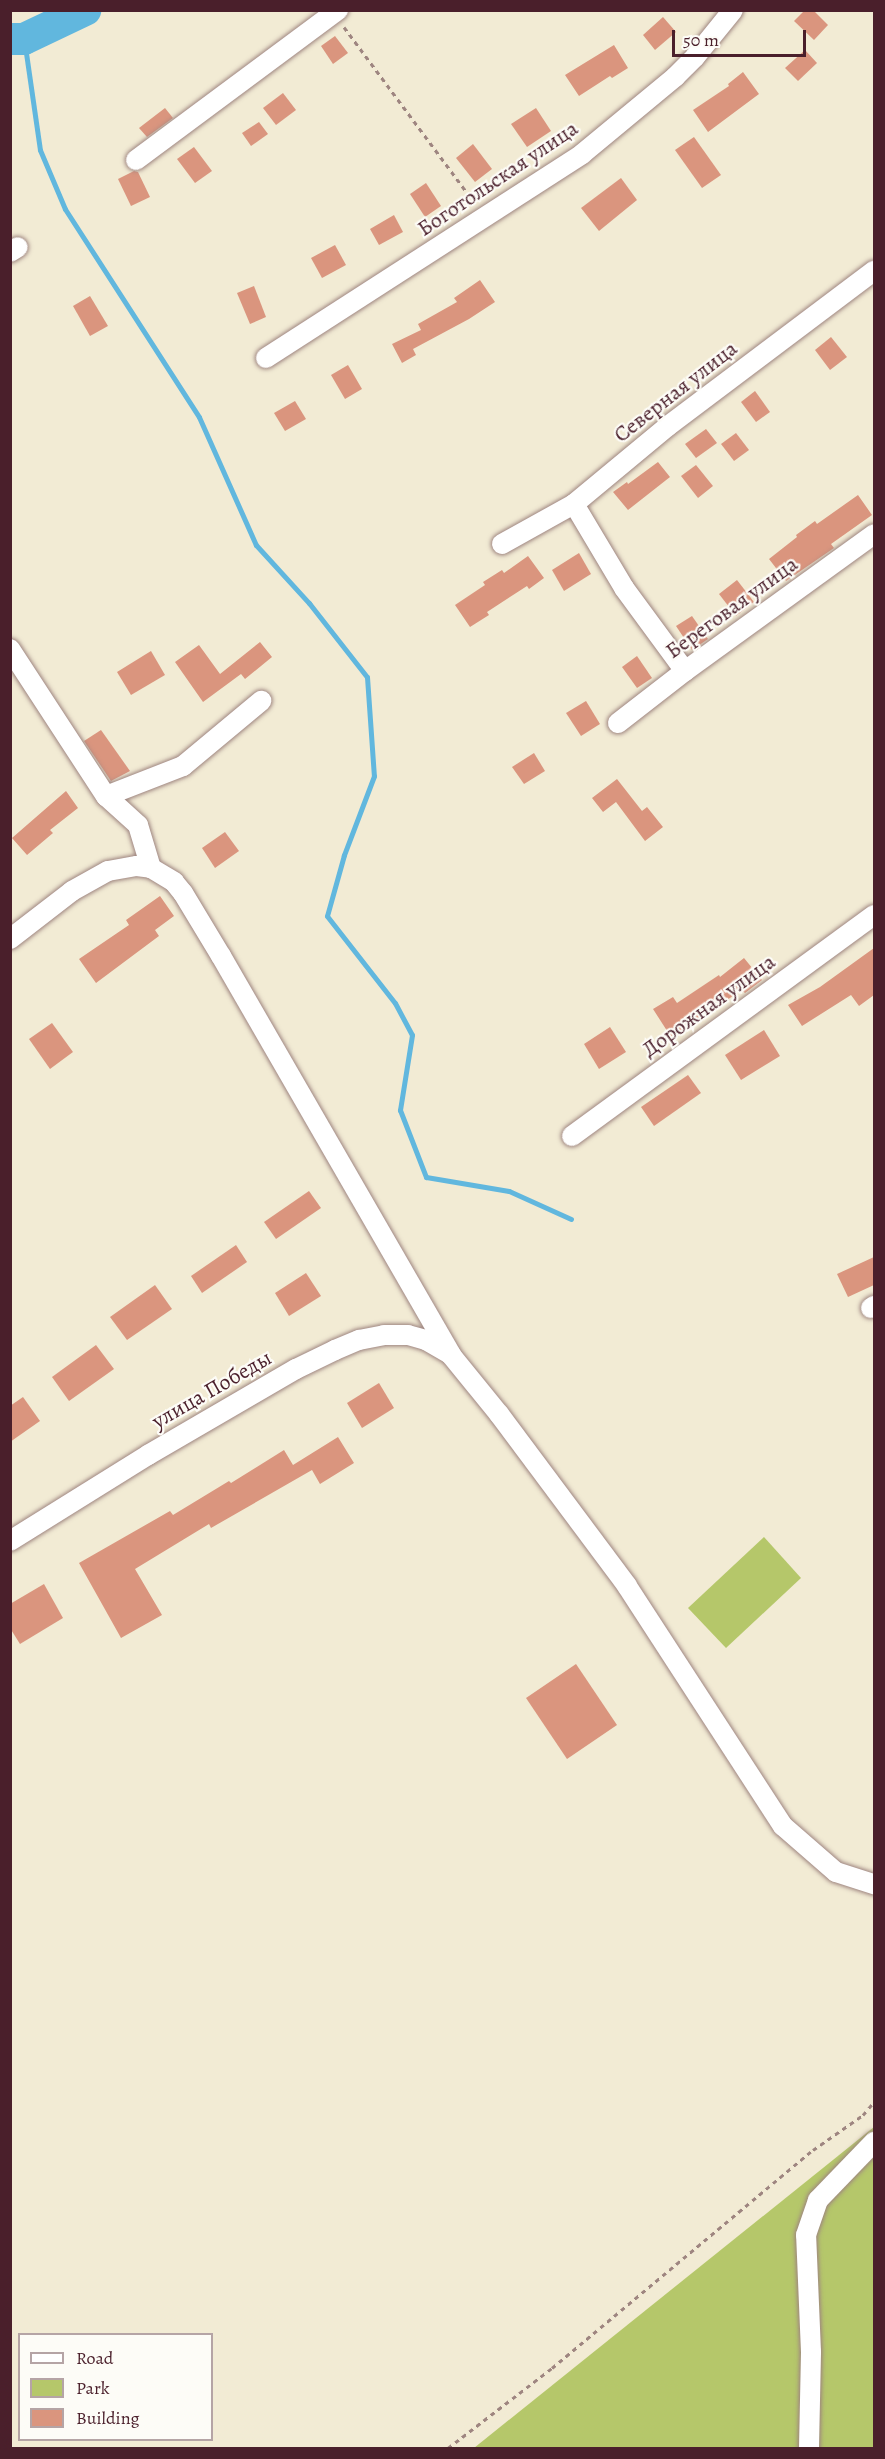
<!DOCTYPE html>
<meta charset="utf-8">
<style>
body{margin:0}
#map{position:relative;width:885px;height:2459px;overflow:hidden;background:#f2ebd4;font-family:Alegreya,serif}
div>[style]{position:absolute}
.green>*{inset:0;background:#b5c76a}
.stream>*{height:5px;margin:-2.5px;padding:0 2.5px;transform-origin:2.5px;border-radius:2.5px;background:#61b7de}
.river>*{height:32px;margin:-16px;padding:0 16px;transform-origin:16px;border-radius:16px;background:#61b7de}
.building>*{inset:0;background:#da957e}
.path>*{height:3px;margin-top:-1.5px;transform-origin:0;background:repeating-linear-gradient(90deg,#9e8580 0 4.5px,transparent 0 9px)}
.roads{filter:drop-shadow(0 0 2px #9e8580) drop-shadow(0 0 2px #9e8580)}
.minor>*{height:20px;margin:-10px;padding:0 10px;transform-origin:10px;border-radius:10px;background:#fff}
span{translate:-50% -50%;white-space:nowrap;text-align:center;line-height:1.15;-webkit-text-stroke:4.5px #fdfcf7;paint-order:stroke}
.street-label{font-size:22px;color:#4a1f2b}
.frame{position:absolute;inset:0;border:12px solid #4a1f2b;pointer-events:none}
.legend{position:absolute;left:18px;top:2333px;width:195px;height:108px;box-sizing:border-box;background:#fdfcf7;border:2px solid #b5a4a5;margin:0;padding:8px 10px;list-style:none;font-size:18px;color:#4a1f2b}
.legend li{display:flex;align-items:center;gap:12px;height:30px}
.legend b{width:30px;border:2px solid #b5a4a5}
.scale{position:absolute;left:672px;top:30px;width:134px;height:27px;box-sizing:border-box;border:3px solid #4a1f2b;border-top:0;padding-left:8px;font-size:18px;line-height:21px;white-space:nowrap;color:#4a1f2b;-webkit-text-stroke:4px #fdfcf7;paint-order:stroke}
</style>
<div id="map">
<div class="green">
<i style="clip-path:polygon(764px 1537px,801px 1578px,726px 1648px,688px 1608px)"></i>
<i style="clip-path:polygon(874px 2127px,874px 2448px,474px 2448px)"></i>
</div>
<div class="stream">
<i style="left:24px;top:39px;width:112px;rotate:81.8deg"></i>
<i style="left:40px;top:150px;width:64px;rotate:67deg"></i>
<i style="left:65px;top:209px;width:247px;rotate:57.2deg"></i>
<i style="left:199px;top:417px;width:140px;rotate:66deg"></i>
<i style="left:256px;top:545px;width:79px;rotate:47.6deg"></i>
<i style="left:309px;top:603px;width:94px;rotate:51.9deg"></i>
<i style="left:367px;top:677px;width:99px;rotate:86deg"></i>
<i style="left:374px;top:776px;width:85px;rotate:110.8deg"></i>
<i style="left:344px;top:855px;width:63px;rotate:105.6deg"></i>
<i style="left:327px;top:916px;width:110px;rotate:52deg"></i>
<i style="left:395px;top:1003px;width:36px;rotate:62deg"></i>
<i style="left:412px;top:1035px;width:76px;rotate:99.1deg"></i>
<i style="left:400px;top:1110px;width:72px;rotate:68.8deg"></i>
<i style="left:426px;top:1177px;width:84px;rotate:9.6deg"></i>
<i style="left:509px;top:1191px;width:68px;rotate:24.3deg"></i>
</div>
<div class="river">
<i style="left:10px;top:39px;width:14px"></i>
<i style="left:24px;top:39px;width:68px;rotate:-25.4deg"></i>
</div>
<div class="building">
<i style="clip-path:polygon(805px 10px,813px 10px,828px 25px,814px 40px,794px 21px)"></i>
<i style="clip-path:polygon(663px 17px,676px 32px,655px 50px,643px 35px)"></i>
<i style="clip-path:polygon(335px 36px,348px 53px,333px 64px,321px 46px)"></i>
<i style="clip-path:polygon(614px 45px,628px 68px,612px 78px,610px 76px,579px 96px,565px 75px)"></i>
<i style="clip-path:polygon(805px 50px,817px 63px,798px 81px,785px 68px)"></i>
<i style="clip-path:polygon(743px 72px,759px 94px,708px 132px,693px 110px,729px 86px,728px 84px)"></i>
<i style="clip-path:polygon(283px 93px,296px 110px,276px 125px,263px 108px)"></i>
<i style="clip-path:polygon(165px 108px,173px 118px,147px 137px,139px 128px)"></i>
<i style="clip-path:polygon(536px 108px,551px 131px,527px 147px,511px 124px)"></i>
<i style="clip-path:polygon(259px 122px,268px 134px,251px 146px,242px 133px)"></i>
<i style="clip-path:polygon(694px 137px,721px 175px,702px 188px,675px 150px)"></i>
<i style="clip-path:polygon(473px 144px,492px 169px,475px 182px,456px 158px)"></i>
<i style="clip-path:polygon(194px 147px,212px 171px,195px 183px,177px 159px)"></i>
<i style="clip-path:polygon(134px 171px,138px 172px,150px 197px,131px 206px,118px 179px)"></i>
<i style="clip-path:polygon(621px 178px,637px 200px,599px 231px,581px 208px)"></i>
<i style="clip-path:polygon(426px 183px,441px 206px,425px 217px,410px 194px)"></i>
<i style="clip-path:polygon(394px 215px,403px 232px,379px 245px,370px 229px)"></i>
<i style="clip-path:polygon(335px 245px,346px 265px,322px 278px,311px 258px)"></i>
<i style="clip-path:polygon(480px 280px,495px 302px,469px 319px,413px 349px,416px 355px,402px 363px,392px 344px,421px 330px,418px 324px,457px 302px,454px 298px)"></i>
<i style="clip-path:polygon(254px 286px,266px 317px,250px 324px,237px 293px)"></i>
<i style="clip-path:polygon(90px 296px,108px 326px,90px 336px,73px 306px)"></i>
<i style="clip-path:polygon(831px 337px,847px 357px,830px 370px,815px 350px)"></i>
<i style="clip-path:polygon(348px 365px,362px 389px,345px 399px,331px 375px)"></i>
<i style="clip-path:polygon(755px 391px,770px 412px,756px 422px,741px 402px)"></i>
<i style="clip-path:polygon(295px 401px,306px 419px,285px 431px,274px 413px)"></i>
<i style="clip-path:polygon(706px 429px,717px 443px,696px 458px,685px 444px)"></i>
<i style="clip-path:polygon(736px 433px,749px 450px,734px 461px,721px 444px)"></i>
<i style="clip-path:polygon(658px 462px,670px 477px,628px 510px,613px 492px,627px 482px,628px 484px)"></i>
<i style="clip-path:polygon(696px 465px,713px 486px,698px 498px,681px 476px)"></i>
<i style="clip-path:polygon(858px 495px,872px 515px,831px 544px,834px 548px,786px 581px,769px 559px,797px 537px,796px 535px,815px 521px,817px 524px)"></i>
<i style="clip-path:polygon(579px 553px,591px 574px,564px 591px,552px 570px)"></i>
<i style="clip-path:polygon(528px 556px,544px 578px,529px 589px,527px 586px,487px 612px,489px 615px,470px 627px,455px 605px,485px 585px,483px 582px,502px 570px,504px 573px)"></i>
<i style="clip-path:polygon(737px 580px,754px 602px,736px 616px,719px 594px)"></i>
<i style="clip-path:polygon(692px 616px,708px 639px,692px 650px,676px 626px)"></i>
<i style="clip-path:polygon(260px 642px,272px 657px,245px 679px,241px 674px,203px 702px,175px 662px,199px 645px,220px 674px)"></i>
<i style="clip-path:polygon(151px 651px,165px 675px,131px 695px,117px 672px)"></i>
<i style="clip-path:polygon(637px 656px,652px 678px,637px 688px,622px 667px)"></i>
<i style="clip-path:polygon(586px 701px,600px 724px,581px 736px,566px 713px)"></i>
<i style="clip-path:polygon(101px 730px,130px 771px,111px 781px,84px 741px)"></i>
<i style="clip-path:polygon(534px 753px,545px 771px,524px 784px,512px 767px)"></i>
<i style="clip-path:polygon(617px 779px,642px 811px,647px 807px,663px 827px,645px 841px,616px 802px,603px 812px,592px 798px)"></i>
<i style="clip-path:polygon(66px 791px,78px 808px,50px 830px,53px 833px,27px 855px,12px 838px)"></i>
<i style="clip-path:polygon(225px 832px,239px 851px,215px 868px,202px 848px)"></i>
<i style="clip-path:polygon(160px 896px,174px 916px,155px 930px,159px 936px,96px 983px,79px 959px,129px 925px,126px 920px)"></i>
<i style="clip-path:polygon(874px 948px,874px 995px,859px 1006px,851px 995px,802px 1026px,788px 1005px,820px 987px)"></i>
<i style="clip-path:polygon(744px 958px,762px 980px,745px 993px,742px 990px,671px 1037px,653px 1009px,673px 997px,677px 1003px,719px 975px,720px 977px)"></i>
<i style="clip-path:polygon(52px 1023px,73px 1052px,50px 1069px,29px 1039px)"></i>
<i style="clip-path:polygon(610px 1027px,626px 1052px,599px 1069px,584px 1044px)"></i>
<i style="clip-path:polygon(764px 1030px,780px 1056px,741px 1080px,725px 1055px)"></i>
<i style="clip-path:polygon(688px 1075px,701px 1093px,654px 1126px,641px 1107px)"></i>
<i style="clip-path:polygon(309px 1191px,321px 1208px,276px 1239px,264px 1222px)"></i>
<i style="clip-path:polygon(236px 1245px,247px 1262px,202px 1293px,191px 1276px)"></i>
<i style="clip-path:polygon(874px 1257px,874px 1285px,848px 1297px,837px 1274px)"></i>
<i style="clip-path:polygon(306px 1273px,321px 1296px,289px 1316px,275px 1293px)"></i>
<i style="clip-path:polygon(155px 1285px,172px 1309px,127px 1340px,110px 1317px)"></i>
<i style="clip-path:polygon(96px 1345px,114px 1369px,69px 1401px,52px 1377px)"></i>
<i style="clip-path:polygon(379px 1383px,394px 1408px,362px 1428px,347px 1403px)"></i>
<i style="clip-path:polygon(23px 1397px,40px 1421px,10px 1442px,10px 1406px)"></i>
<i style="clip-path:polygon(338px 1437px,354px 1463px,320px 1484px,312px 1470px,211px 1528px,209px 1524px,135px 1569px,162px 1615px,121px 1638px,79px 1563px,170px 1511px,173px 1515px,229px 1481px,231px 1483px,284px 1450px,293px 1465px)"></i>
<i style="clip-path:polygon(44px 1584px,63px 1618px,20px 1644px,10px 1628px,10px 1604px)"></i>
<i style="clip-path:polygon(576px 1664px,617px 1725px,567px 1759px,526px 1698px)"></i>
</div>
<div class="path">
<i style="left:344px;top:27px;width:218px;rotate:53.4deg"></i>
<i style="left:448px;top:2448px;width:131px;rotate:-37.6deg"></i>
<i style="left:552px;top:2368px;width:340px;rotate:-39.9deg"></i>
<i style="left:813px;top:2150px;width:61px;rotate:-35deg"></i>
<i style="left:863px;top:2115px;width:17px;rotate:-50deg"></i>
</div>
<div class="roads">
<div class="minor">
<i style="left:136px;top:160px;width:252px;rotate:-36.6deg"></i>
<i style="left:10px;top:252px;width:9px;rotate:-32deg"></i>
<i style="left:266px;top:358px;width:376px;rotate:-32.8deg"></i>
<i style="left:582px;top:154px;width:121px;rotate:-39.6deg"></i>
<i style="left:675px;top:77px;width:28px;rotate:-45deg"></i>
<i style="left:695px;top:57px;width:60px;rotate:-51deg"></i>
<i style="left:574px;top:504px;width:98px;rotate:59.2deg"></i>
<i style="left:624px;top:588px;width:103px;rotate:53.7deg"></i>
<i style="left:502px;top:544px;width:82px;rotate:-29.1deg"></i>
<i style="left:574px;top:504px;width:122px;rotate:-39.7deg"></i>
<i style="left:668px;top:426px;width:258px;rotate:-37deg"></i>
<i style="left:10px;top:649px;width:176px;rotate:56.9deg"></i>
<i style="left:106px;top:796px;width:43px;rotate:42.2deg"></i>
<i style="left:138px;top:825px;width:45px;rotate:73.2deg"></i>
<i style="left:618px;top:723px;width:85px;rotate:-37.8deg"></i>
<i style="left:685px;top:671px;width:233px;rotate:-35.9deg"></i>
<i style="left:106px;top:796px;width:83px;rotate:-21.3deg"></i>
<i style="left:183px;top:766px;width:102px;rotate:-39.8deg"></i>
<i style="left:10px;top:939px;width:78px;rotate:-37.7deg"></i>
<i style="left:72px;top:891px;width:41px;rotate:-29.1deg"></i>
<i style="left:108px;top:871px;width:29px;rotate:-10deg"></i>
<i style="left:137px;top:866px;width:14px;rotate:8deg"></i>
<i style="left:151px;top:868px;width:27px;rotate:31deg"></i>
<i style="left:174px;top:882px;width:14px;rotate:51deg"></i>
<i style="left:183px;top:893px;width:74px;rotate:58.9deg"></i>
<i style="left:221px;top:956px;width:461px;rotate:60deg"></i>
<i style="left:451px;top:1355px;width:76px;rotate:50.9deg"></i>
<i style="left:499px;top:1414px;width:214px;rotate:53.3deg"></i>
<i style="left:627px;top:1586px;width:286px;rotate:57deg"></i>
<i style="left:783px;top:1826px;width:70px;rotate:41deg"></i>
<i style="left:836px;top:1872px;width:40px;rotate:18deg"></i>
<i style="left:572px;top:1136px;width:374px;rotate:-36.2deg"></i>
<i style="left:871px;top:1308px;width:4px;rotate:-34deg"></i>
<i style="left:10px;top:1541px;width:163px;rotate:-31.9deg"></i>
<i style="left:148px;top:1455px;width:171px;rotate:-30.2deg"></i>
<i style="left:296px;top:1369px;width:43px;rotate:-26deg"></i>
<i style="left:335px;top:1350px;width:26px;rotate:-23deg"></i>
<i style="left:359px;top:1340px;width:25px;rotate:-11deg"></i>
<i style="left:384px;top:1335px;width:24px"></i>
<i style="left:408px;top:1335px;width:19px;rotate:16deg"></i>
<i style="left:426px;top:1340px;width:28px;rotate:30deg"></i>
<i style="left:809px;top:2448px;width:96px;rotate:-88.8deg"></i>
<i style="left:811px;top:2352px;width:117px;rotate:-92.4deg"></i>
<i style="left:806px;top:2235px;width:37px;rotate:-71deg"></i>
<i style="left:818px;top:2200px;width:81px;rotate:-46deg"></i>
</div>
</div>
<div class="street-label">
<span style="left:498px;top:179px;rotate:-34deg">Боготольская улица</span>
<span style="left:676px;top:392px;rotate:-38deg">Северная улица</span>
<span style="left:732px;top:608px;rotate:-36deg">Береговая улица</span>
<span style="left:709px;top:1006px;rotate:-36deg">Дорожная улица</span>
<span style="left:212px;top:1390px;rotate:-30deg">улица Победы</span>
</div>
<div class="frame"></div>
<ul class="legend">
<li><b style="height:8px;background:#fff"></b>Road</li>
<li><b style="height:16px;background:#b5c76a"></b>Park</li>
<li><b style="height:16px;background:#da957e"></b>Building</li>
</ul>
<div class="scale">50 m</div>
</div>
